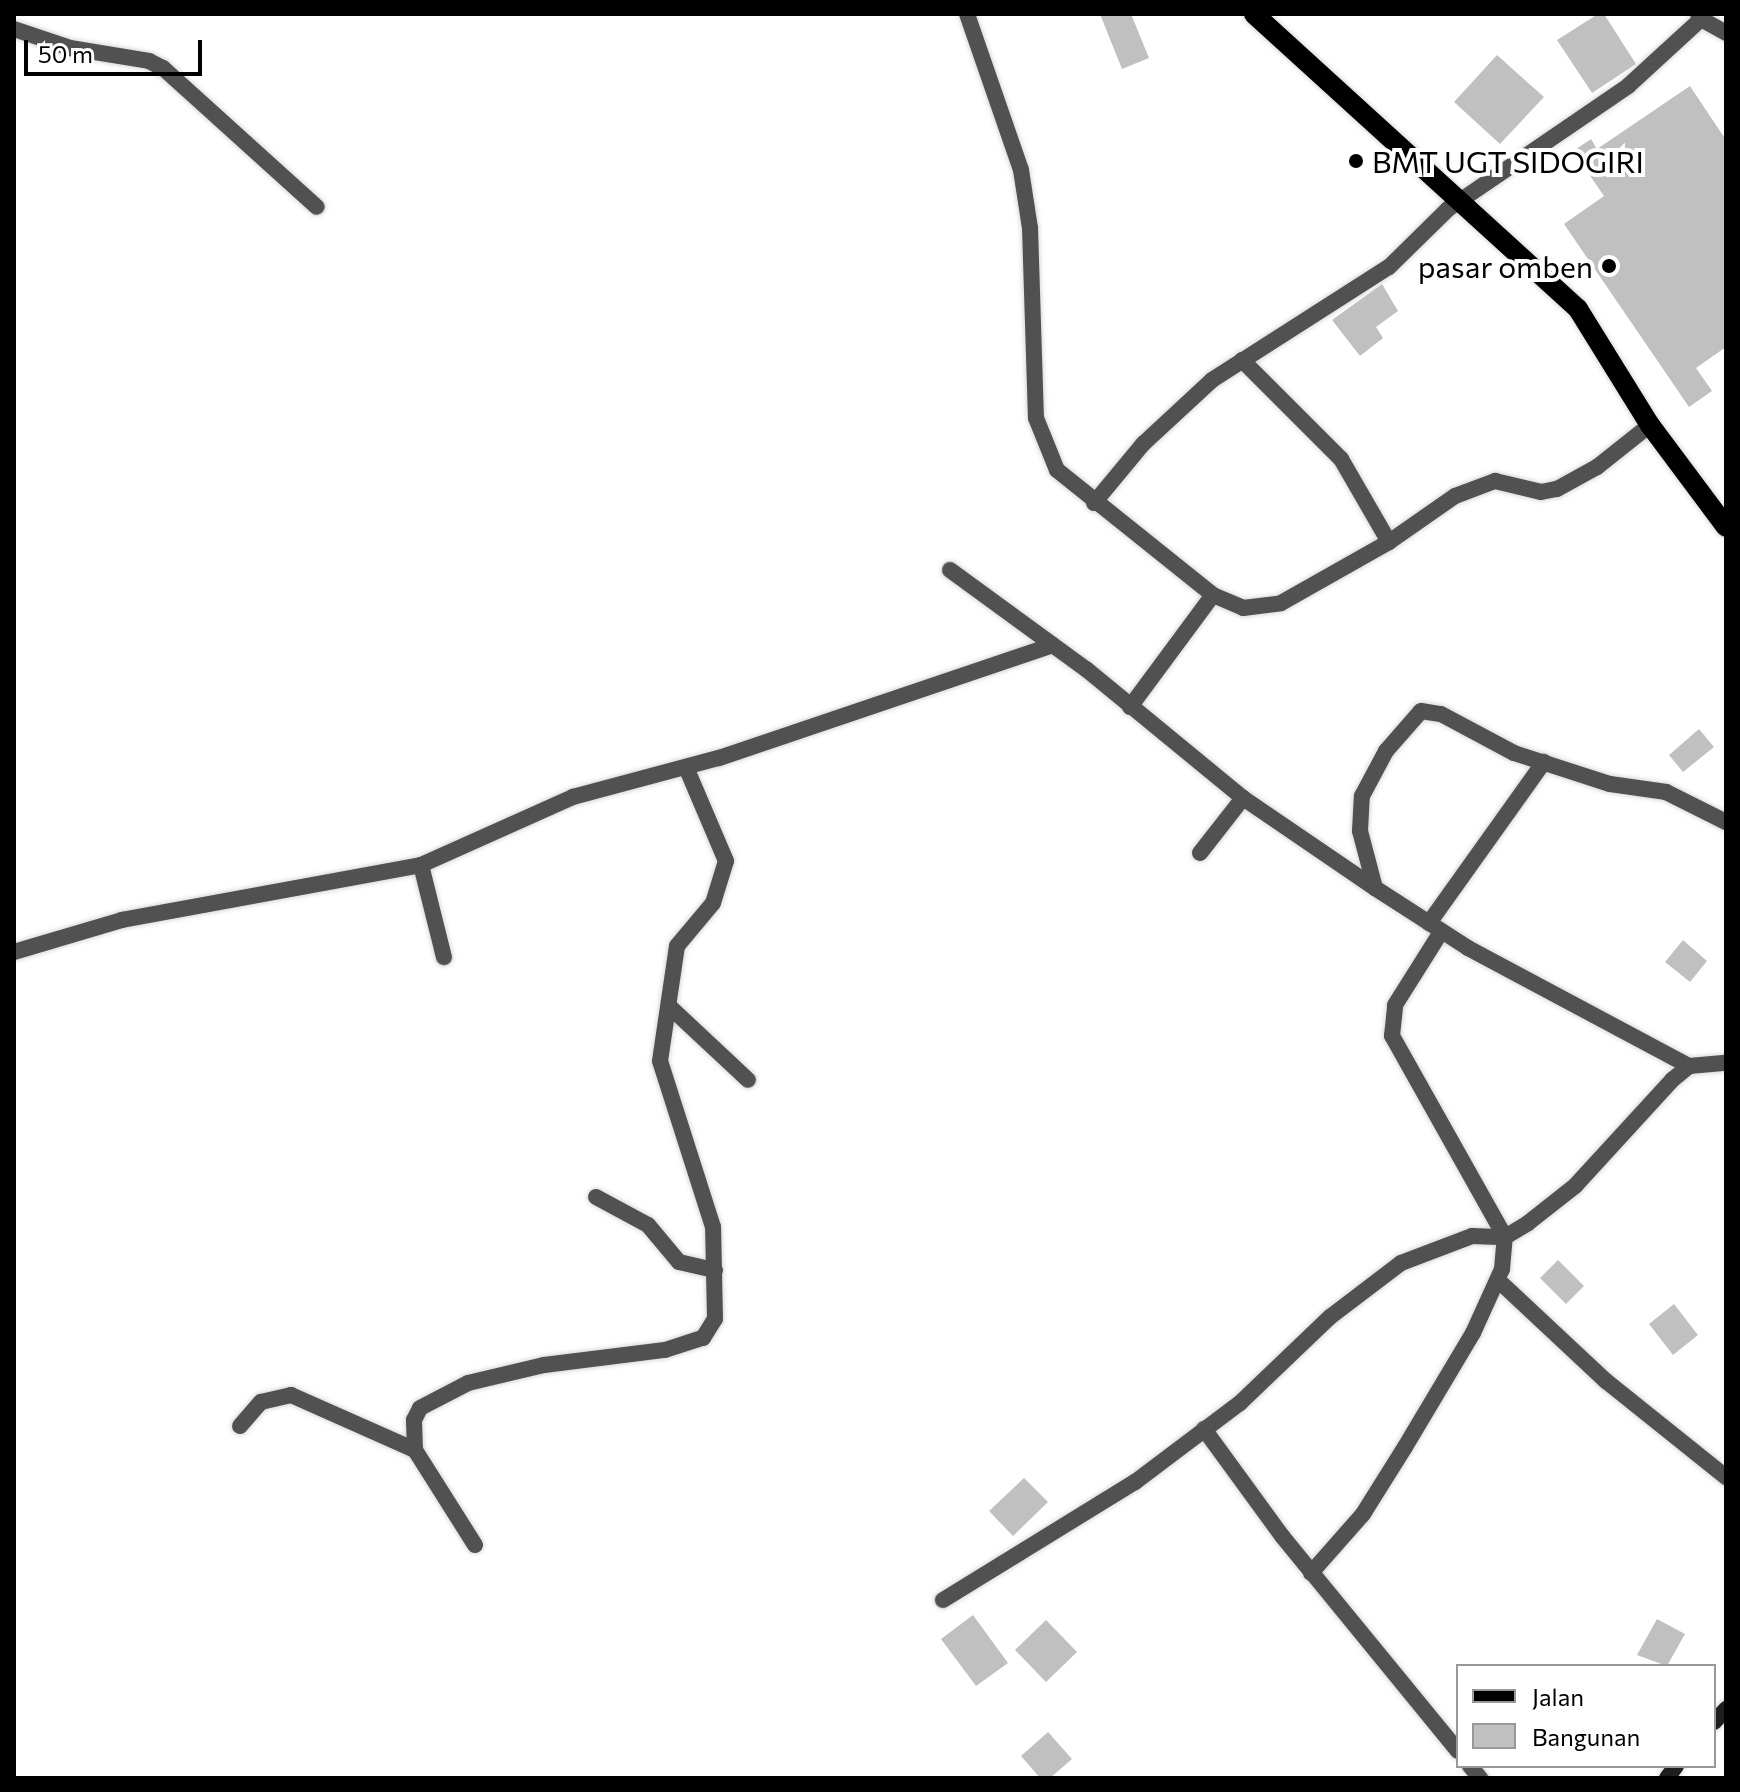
<!DOCTYPE html>
<style>
body{margin:0}
#map{position:relative;width:1740px;height:1792px;overflow:hidden;background:#fff;font-family:Commissioner,sans-serif}
div>[style]{position:absolute}
.building>*{inset:0;background:#c0c0c0}
.roads{filter:drop-shadow(0 0 2px #dbdbdb) drop-shadow(0 0 2px #dbdbdb)}
.street>*{height:16px;margin:-8px;padding:0 8px;transform-origin:8px;border-radius:8px;background:#515151}
.secondary>*{height:16px;margin:-8px;padding:0 8px;transform-origin:8px;border-radius:8px;background:#1e1e1e}
.primary>*{height:20px;margin:-10px;padding:0 10px;transform-origin:10px;border-radius:10px;background:#000}
.dots>*{width:22px;height:22px;translate:-50% -50%;box-sizing:border-box;border:4px solid #fff;border-radius:50%}
span{translate:-50% -50%;white-space:nowrap;text-align:center;line-height:1.15;-webkit-text-stroke:8px #fff;paint-order:stroke}
.poi-label{font-size:30px;color:#000}
.left{translate:0 -50%;text-align:left}
.right{translate:-100% -50%;text-align:right}
.frame{position:absolute;inset:0;border:16px solid #000;pointer-events:none}
.legend{position:absolute;left:1456px;top:1664px;width:260px;height:104px;box-sizing:border-box;background:#fff;border:2px solid #999;margin:0;padding:10px 14px;list-style:none;font-size:24px;color:#000}
.legend li{display:flex;align-items:center;gap:16px;height:40px}
.legend b{width:40px;border:2px solid #999}
.scale{position:absolute;left:24px;top:40px;width:178px;height:36px;box-sizing:border-box;border:4px solid #000;border-top:0;padding-left:10px;font-size:24px;line-height:28px;white-space:nowrap;color:#000;-webkit-text-stroke:6px #fff;paint-order:stroke}
</style>
<div id="map">
<div class="building">
<i style="clip-path:polygon(1100px 14px,1131px 14px,1149px 58px,1122px 69px)"></i>
<i style="clip-path:polygon(1598px 14px,1604px 14px,1636px 64px,1592px 93px,1557px 40px)"></i>
<i style="clip-path:polygon(1497px 55px,1544px 97px,1500px 144px,1454px 102px)"></i>
<i style="clip-path:polygon(1690px 86px,1726px 140px,1726px 347px,1696px 368px,1712px 391px,1689px 407px,1564px 224px,1604px 196px,1573px 151px,1591px 139px,1597px 149px)"></i>
<i style="clip-path:polygon(1382px 284px,1398px 311px,1376px 327px,1383px 338px,1360px 356px,1332px 320px)"></i>
<i style="clip-path:polygon(1699px 729px,1714px 747px,1683px 772px,1669px 755px)"></i>
<i style="clip-path:polygon(1683px 940px,1707px 961px,1690px 982px,1665px 962px)"></i>
<i style="clip-path:polygon(1558px 1260px,1584px 1286px,1566px 1304px,1540px 1278px)"></i>
<i style="clip-path:polygon(1674px 1304px,1698px 1335px,1673px 1355px,1649px 1324px)"></i>
<i style="clip-path:polygon(1024px 1478px,1048px 1502px,1013px 1536px,989px 1511px)"></i>
<i style="clip-path:polygon(973px 1615px,1008px 1663px,976px 1686px,941px 1639px)"></i>
<i style="clip-path:polygon(1657px 1619px,1685px 1634px,1667px 1666px,1637px 1655px)"></i>
<i style="clip-path:polygon(1046px 1620px,1077px 1652px,1046px 1682px,1015px 1650px)"></i>
<i style="clip-path:polygon(1048px 1732px,1072px 1759px,1050px 1778px,1040px 1778px,1021px 1756px)"></i>
</div>
<div class="roads">
<div class="street">
<i style="left:967px;top:14px;width:165px;rotate:70.9deg"></i>
<i style="left:1021px;top:170px;width:59px;rotate:81.2deg"></i>
<i style="left:1030px;top:228px;width:190px;rotate:88.2deg"></i>
<i style="left:1036px;top:418px;width:56px;rotate:68deg"></i>
<i style="left:1057px;top:470px;width:200px;rotate:38.7deg"></i>
<i style="left:1213px;top:595px;width:33px;rotate:23deg"></i>
<i style="left:1243px;top:608px;width:38px;rotate:-7deg"></i>
<i style="left:1281px;top:603px;width:124px;rotate:-29.5deg"></i>
<i style="left:1389px;top:542px;width:80px;rotate:-34.9deg"></i>
<i style="left:1455px;top:496px;width:43px;rotate:-20.6deg"></i>
<i style="left:1495px;top:481px;width:47px;rotate:13.4deg"></i>
<i style="left:1541px;top:492px;width:16px;rotate:-11deg"></i>
<i style="left:1557px;top:489px;width:46px;rotate:-28.8deg"></i>
<i style="left:1597px;top:467px;width:68px;rotate:-38.4deg"></i>
<i style="left:1701px;top:19px;width:29px;rotate:29deg"></i>
<i style="left:14px;top:29px;width:59px;rotate:18.7deg"></i>
<i style="left:70px;top:48px;width:80px;rotate:9.3deg"></i>
<i style="left:149px;top:61px;width:16px;rotate:27deg"></i>
<i style="left:163px;top:68px;width:207px;rotate:42.1deg"></i>
<i style="left:1242px;top:360px;width:140px;rotate:45deg"></i>
<i style="left:1341px;top:459px;width:96px;rotate:60deg"></i>
<i style="left:1094px;top:503px;width:77px;rotate:-50.3deg"></i>
<i style="left:1143px;top:444px;width:94px;rotate:-42.8deg"></i>
<i style="left:1212px;top:380px;width:210px;rotate:-32.6deg"></i>
<i style="left:1389px;top:267px;width:83px;rotate:-44.5deg"></i>
<i style="left:1448px;top:209px;width:218px;rotate:-34.3deg"></i>
<i style="left:1628px;top:86px;width:99px;rotate:-42.5deg"></i>
<i style="left:1701px;top:19px;width:6px;rotate:-121deg"></i>
<i style="left:950px;top:570px;width:168px;rotate:36.1deg"></i>
<i style="left:1086px;top:669px;width:203px;rotate:39.4deg"></i>
<i style="left:1243px;top:798px;width:160px;rotate:34.3deg"></i>
<i style="left:1375px;top:888px;width:111px;rotate:32.8deg"></i>
<i style="left:1468px;top:948px;width:251px;rotate:28.1deg"></i>
<i style="left:1130px;top:707px;width:139px;rotate:-53.5deg"></i>
<i style="left:1200px;top:853px;width:70px;rotate:-52deg"></i>
<i style="left:421px;top:865px;width:95px;rotate:76deg"></i>
<i style="left:1375px;top:888px;width:59px;rotate:-104.7deg"></i>
<i style="left:1360px;top:831px;width:35px;rotate:-87deg"></i>
<i style="left:1362px;top:796px;width:51px;rotate:-61.9deg"></i>
<i style="left:1386px;top:751px;width:53px;rotate:-48.8deg"></i>
<i style="left:1421px;top:711px;width:20px;rotate:9deg"></i>
<i style="left:1441px;top:714px;width:83px;rotate:28.1deg"></i>
<i style="left:1514px;top:753px;width:101px;rotate:17.9deg"></i>
<i style="left:1610px;top:784px;width:57px;rotate:8.1deg"></i>
<i style="left:1666px;top:792px;width:67px;rotate:26.6deg"></i>
<i style="left:1429px;top:923px;width:198px;rotate:-54.5deg"></i>
<i style="left:14px;top:952px;width:113px;rotate:-16.5deg"></i>
<i style="left:122px;top:920px;width:304px;rotate:-10.4deg"></i>
<i style="left:421px;top:865px;width:167px;rotate:-24.1deg"></i>
<i style="left:573px;top:797px;width:151px;rotate:-15deg"></i>
<i style="left:719px;top:758px;width:352px;rotate:-18.7deg"></i>
<i style="left:669px;top:1006px;width:108px;rotate:43.1deg"></i>
<i style="left:596px;top:1197px;width:59px;rotate:28.3deg"></i>
<i style="left:648px;top:1225px;width:48px;rotate:50deg"></i>
<i style="left:679px;top:1262px;width:37px;rotate:13deg"></i>
<i style="left:1498px;top:1280px;width:148px;rotate:43.1deg"></i>
<i style="left:1606px;top:1381px;width:154px;rotate:38.7deg"></i>
<i style="left:240px;top:1426px;width:32px;rotate:-49deg"></i>
<i style="left:261px;top:1402px;width:31px;rotate:-13deg"></i>
<i style="left:291px;top:1395px;width:136px;rotate:23.9deg"></i>
<i style="left:1204px;top:1429px;width:132px;rotate:53.9deg"></i>
<i style="left:1282px;top:1536px;width:278px;rotate:50.7deg"></i>
<i style="left:475px;top:1545px;width:112px;rotate:-122.3deg"></i>
<i style="left:415px;top:1450px;width:30px;rotate:-92deg"></i>
<i style="left:414px;top:1420px;width:13px;rotate:-63deg"></i>
<i style="left:420px;top:1408px;width:54px;rotate:-27.5deg"></i>
<i style="left:468px;top:1383px;width:78px;rotate:-13.3deg"></i>
<i style="left:544px;top:1365px;width:122px;rotate:-7.1deg"></i>
<i style="left:665px;top:1350px;width:40px;rotate:-18deg"></i>
<i style="left:703px;top:1338px;width:22px;rotate:-58deg"></i>
<i style="left:715px;top:1319px;width:92px;rotate:-91.2deg"></i>
<i style="left:713px;top:1227px;width:174px;rotate:-107.7deg"></i>
<i style="left:660px;top:1061px;width:116px;rotate:-81.6deg"></i>
<i style="left:677px;top:946px;width:56px;rotate:-50.1deg"></i>
<i style="left:713px;top:903px;width:44px;rotate:-72.8deg"></i>
<i style="left:726px;top:861px;width:102px;rotate:-113.1deg"></i>
<i style="left:1311px;top:1573px;width:79px;rotate:-48.6deg"></i>
<i style="left:1363px;top:1514px;width:79px;rotate:-57.9deg"></i>
<i style="left:1405px;top:1447px;width:133px;rotate:-59.2deg"></i>
<i style="left:1473px;top:1333px;width:70px;rotate:-65.6deg"></i>
<i style="left:1502px;top:1269px;width:32px;rotate:-85deg"></i>
<i style="left:1505px;top:1237px;width:231px;rotate:-119.3deg"></i>
<i style="left:1392px;top:1036px;width:31px;rotate:-84deg"></i>
<i style="left:1395px;top:1005px;width:86px;rotate:-57.8deg"></i>
<i style="left:943px;top:1600px;width:225px;rotate:-31.6deg"></i>
<i style="left:1135px;top:1482px;width:131px;rotate:-37deg"></i>
<i style="left:1240px;top:1403px;width:124px;rotate:-43.7deg"></i>
<i style="left:1330px;top:1317px;width:89px;rotate:-37.3deg"></i>
<i style="left:1401px;top:1263px;width:76px;rotate:-20.8deg"></i>
<i style="left:1472px;top:1236px;width:33px;rotate:2deg"></i>
<i style="left:1505px;top:1237px;width:27px;rotate:-31deg"></i>
<i style="left:1528px;top:1223px;width:60px;rotate:-38.2deg"></i>
<i style="left:1575px;top:1186px;width:144px;rotate:-47.5deg"></i>
<i style="left:1672px;top:1080px;width:22px;rotate:-39deg"></i>
<i style="left:1689px;top:1066px;width:37px;rotate:-5deg"></i>
<i style="left:1470px;top:1766px;width:16px;rotate:50deg"></i>
</div>
<div class="secondary">
<i style="left:1714px;top:1722px;width:18px;rotate:-47deg"></i>
<i style="left:1667px;top:1778px;width:15px;rotate:-53deg"></i>
</div>
<div class="primary">
<i style="left:1254px;top:14px;width:438px;rotate:42.3deg"></i>
<i style="left:1578px;top:309px;width:137px;rotate:58.2deg"></i>
<i style="left:1650px;top:425px;width:127px;rotate:53.3deg"></i>
</div>
</div>
<div class="dots">
<i style="left:1356px;top:161px;background:#000"></i>
<i style="left:1609px;top:266px;background:#000"></i>
</div>
<div class="poi-label">
<span class="left" style="left:1372px;top:161px">BMT UGT SIDOGIRI</span>
<span class="right" style="left:1593px;top:266px">pasar omben</span>
</div>
<div class="frame"></div>
<ul class="legend">
<li><b style="height:10px;background:#000"></b>Jalan</li>
<li><b style="height:22px;background:#c0c0c0"></b>Bangunan</li>
</ul>
<div class="scale">50 m</div>
</div>
